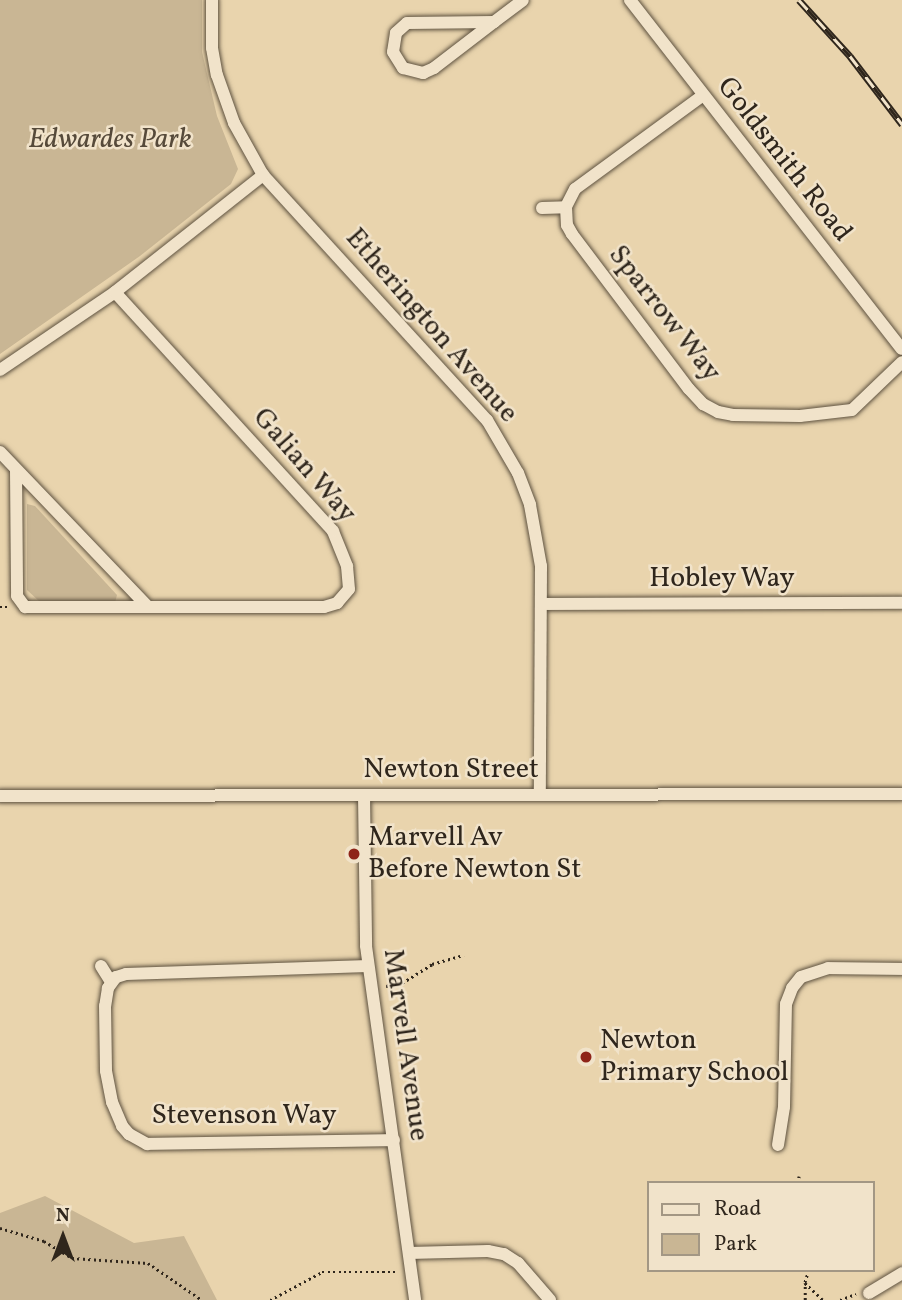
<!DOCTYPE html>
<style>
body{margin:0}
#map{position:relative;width:902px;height:1300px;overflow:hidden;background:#e9d4ad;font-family:Vollkorn,serif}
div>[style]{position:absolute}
.green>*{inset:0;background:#c9b694}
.path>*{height:2.5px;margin-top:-1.25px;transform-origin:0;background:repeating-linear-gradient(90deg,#2f261c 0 2px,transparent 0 5.5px)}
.roads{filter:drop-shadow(0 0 2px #5e5240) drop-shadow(0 0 2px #5e5240)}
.minor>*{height:12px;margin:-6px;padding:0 6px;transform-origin:6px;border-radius:6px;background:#f1e3ca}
.rail>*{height:7px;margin-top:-3.5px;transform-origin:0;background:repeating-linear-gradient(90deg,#f1e3ca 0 13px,#2f261c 0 26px);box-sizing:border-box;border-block:2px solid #2f261c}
.dots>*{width:19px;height:19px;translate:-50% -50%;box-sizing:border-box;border:4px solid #f1e3ca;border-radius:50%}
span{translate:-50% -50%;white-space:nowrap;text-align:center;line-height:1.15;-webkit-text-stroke:5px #f1e3ca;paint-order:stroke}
.park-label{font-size:28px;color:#564a3a;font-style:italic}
.street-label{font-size:28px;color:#2f261c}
.poi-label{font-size:28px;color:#2f261c}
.left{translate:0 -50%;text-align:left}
.legend{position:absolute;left:647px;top:1181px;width:228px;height:91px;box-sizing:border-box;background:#f1e3ca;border:2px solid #a39784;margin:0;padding:9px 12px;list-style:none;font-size:21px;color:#2f261c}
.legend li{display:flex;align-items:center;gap:14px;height:35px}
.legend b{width:35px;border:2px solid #a39784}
.north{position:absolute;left:28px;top:1202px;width:70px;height:70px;-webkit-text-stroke:5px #f1e3ca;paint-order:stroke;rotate:0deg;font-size:19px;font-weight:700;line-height:28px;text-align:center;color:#2f261c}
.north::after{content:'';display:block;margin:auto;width:24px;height:32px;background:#2f261c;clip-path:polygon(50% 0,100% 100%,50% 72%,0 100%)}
</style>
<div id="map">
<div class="green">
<i style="clip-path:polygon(0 0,202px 0,202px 52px,217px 116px,238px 169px,231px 184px,140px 256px,0 354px)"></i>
<i style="clip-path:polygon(27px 504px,35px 506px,117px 595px,115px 603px,40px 602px,27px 590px)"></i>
<i style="clip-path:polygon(45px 1196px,134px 1243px,184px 1236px,217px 1300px,0 1300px,0 1213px)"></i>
</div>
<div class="path">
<i style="left:0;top:607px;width:11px"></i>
<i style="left:386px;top:986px;width:16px;rotate:-11deg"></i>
<i style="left:402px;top:983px;width:36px;rotate:-32deg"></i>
<i style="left:432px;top:964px;width:33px;rotate:-16deg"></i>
<i style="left:797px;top:1183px;width:7px;rotate:-74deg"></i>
<i style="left:0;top:1228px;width:46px;rotate:16.5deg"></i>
<i style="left:44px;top:1241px;width:33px;rotate:31deg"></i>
<i style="left:72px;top:1258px;width:76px;rotate:3.8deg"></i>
<i style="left:148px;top:1263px;width:65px;rotate:34.4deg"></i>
<i style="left:809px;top:1270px;width:14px;rotate:107deg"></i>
<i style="left:805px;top:1283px;width:25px;rotate:43deg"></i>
<i style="left:270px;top:1300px;width:59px;rotate:-28.3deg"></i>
<i style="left:322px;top:1272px;width:75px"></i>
<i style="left:805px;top:1300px;width:17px;rotate:-90deg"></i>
<i style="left:840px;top:1300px;width:17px;rotate:-21deg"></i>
</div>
<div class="roads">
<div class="minor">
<i style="left:212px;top:0;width:48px;rotate:90deg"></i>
<i style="left:212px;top:48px;width:27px;rotate:80deg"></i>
<i style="left:217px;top:75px;width:51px;rotate:70.5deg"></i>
<i style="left:234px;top:123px;width:60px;rotate:60.9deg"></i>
<i style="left:263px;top:175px;width:332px;rotate:47.6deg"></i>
<i style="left:487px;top:420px;width:61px;rotate:59.7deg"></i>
<i style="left:518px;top:473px;width:34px;rotate:69deg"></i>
<i style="left:530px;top:505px;width:62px;rotate:79.8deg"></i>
<i style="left:541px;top:566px;width:229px;rotate:90.3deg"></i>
<i style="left:630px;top:0;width:442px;rotate:52.1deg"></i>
<i style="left:494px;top:22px;width:87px;rotate:179.3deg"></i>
<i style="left:407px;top:23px;width:15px;rotate:138deg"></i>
<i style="left:396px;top:33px;width:19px;rotate:99deg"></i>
<i style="left:393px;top:52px;width:19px;rotate:58deg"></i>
<i style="left:403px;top:68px;width:21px;rotate:14deg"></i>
<i style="left:423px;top:73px;width:12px;rotate:-24deg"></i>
<i style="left:434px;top:68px;width:76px;rotate:-37.5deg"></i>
<i style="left:494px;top:22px;width:36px;rotate:-37deg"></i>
<i style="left:702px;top:96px;width:157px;rotate:143.8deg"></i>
<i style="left:575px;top:189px;width:20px;rotate:117deg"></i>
<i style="left:566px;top:207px;width:18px;rotate:87deg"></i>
<i style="left:567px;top:225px;width:10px;rotate:61deg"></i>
<i style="left:572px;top:234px;width:194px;rotate:53deg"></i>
<i style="left:689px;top:389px;width:21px;rotate:47deg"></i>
<i style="left:703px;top:404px;width:17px;rotate:28deg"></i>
<i style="left:718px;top:412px;width:15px;rotate:11deg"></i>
<i style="left:733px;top:415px;width:67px;rotate:0.9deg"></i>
<i style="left:800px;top:416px;width:52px;rotate:-6.6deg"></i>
<i style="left:852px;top:410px;width:69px;rotate:-43.8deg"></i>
<i style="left:542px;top:208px;width:24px;rotate:-2deg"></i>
<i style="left:0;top:370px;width:139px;rotate:-34.1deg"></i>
<i style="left:115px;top:292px;width:189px;rotate:-38.3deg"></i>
<i style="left:0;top:452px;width:213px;rotate:46.3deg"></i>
<i style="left:16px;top:471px;width:125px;rotate:89.5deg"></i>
<i style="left:17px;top:596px;width:14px;rotate:54deg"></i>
<i style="left:25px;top:607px;width:299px"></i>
<i style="left:324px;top:607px;width:14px;rotate:-17deg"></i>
<i style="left:337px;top:603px;width:18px;rotate:-49deg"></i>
<i style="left:349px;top:589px;width:23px;rotate:-95deg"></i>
<i style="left:347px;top:566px;width:38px;rotate:-112deg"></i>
<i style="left:333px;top:531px;width:323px;rotate:-132.4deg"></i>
<i style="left:543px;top:604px;width:359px;rotate:-0.2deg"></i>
<i style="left:364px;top:795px;width:151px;rotate:89.2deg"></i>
<i style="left:366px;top:946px;width:357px;rotate:82.1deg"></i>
<i style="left:0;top:796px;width:902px;rotate:-0.13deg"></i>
<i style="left:101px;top:966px;width:19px;rotate:58deg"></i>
<i style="left:368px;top:966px;width:242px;rotate:178.1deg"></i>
<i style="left:126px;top:974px;width:10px;rotate:163deg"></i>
<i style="left:116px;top:977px;width:14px;rotate:126deg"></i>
<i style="left:108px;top:988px;width:18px;rotate:99deg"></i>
<i style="left:105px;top:1006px;width:65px;rotate:89.1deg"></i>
<i style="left:106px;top:1071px;width:32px;rotate:79deg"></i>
<i style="left:112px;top:1102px;width:26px;rotate:67deg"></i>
<i style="left:122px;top:1126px;width:11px;rotate:49deg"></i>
<i style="left:129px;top:1134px;width:21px;rotate:29deg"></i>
<i style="left:147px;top:1144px;width:247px;rotate:-0.9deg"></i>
<i style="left:778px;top:1145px;width:38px;rotate:-81deg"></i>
<i style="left:784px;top:1107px;width:103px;rotate:-88.9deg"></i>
<i style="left:786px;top:1004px;width:17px;rotate:-69deg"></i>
<i style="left:792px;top:988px;width:14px;rotate:-51deg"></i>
<i style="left:801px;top:977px;width:28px;rotate:-18deg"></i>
<i style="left:828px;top:968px;width:74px;rotate:0.8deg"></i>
<i style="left:409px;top:1253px;width:79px;rotate:-1.5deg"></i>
<i style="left:488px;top:1251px;width:16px;rotate:11deg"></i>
<i style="left:504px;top:1254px;width:17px;rotate:33deg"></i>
<i style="left:518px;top:1263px;width:49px;rotate:49.1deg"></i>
<i style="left:869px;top:1293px;width:39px;rotate:-31deg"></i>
</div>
</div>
<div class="rail">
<i style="left:799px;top:0;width:76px;rotate:47.7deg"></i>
<i style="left:850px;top:56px;width:86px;rotate:52.6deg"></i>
</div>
<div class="dots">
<i style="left:354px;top:854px;background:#8f2418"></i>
<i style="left:586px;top:1057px;background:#8f2418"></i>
</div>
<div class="park-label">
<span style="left:110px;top:140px">Edwardes Park</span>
</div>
<div class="street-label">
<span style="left:784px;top:160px;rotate:52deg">Goldsmith Road</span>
<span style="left:664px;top:314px;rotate:52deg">Sparrow Way</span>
<span style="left:431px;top:326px;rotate:49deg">Etherington Avenue</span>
<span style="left:304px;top:466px;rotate:49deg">Galian Way</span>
<span style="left:722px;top:579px">Hobley Way</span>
<span style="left:451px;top:770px">Newton Street</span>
<span style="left:405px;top:1045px;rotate:82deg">Marvell Avenue</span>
<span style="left:244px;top:1116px">Stevenson Way</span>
</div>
<div class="poi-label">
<span class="left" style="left:368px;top:854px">Marvell Av<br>Before Newton St</span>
<span class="left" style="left:600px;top:1057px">Newton<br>Primary School</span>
</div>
<ul class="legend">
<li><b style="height:9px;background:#f1e3ca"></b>Road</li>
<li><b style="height:19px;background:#c9b694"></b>Park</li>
</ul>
<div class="north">N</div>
</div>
